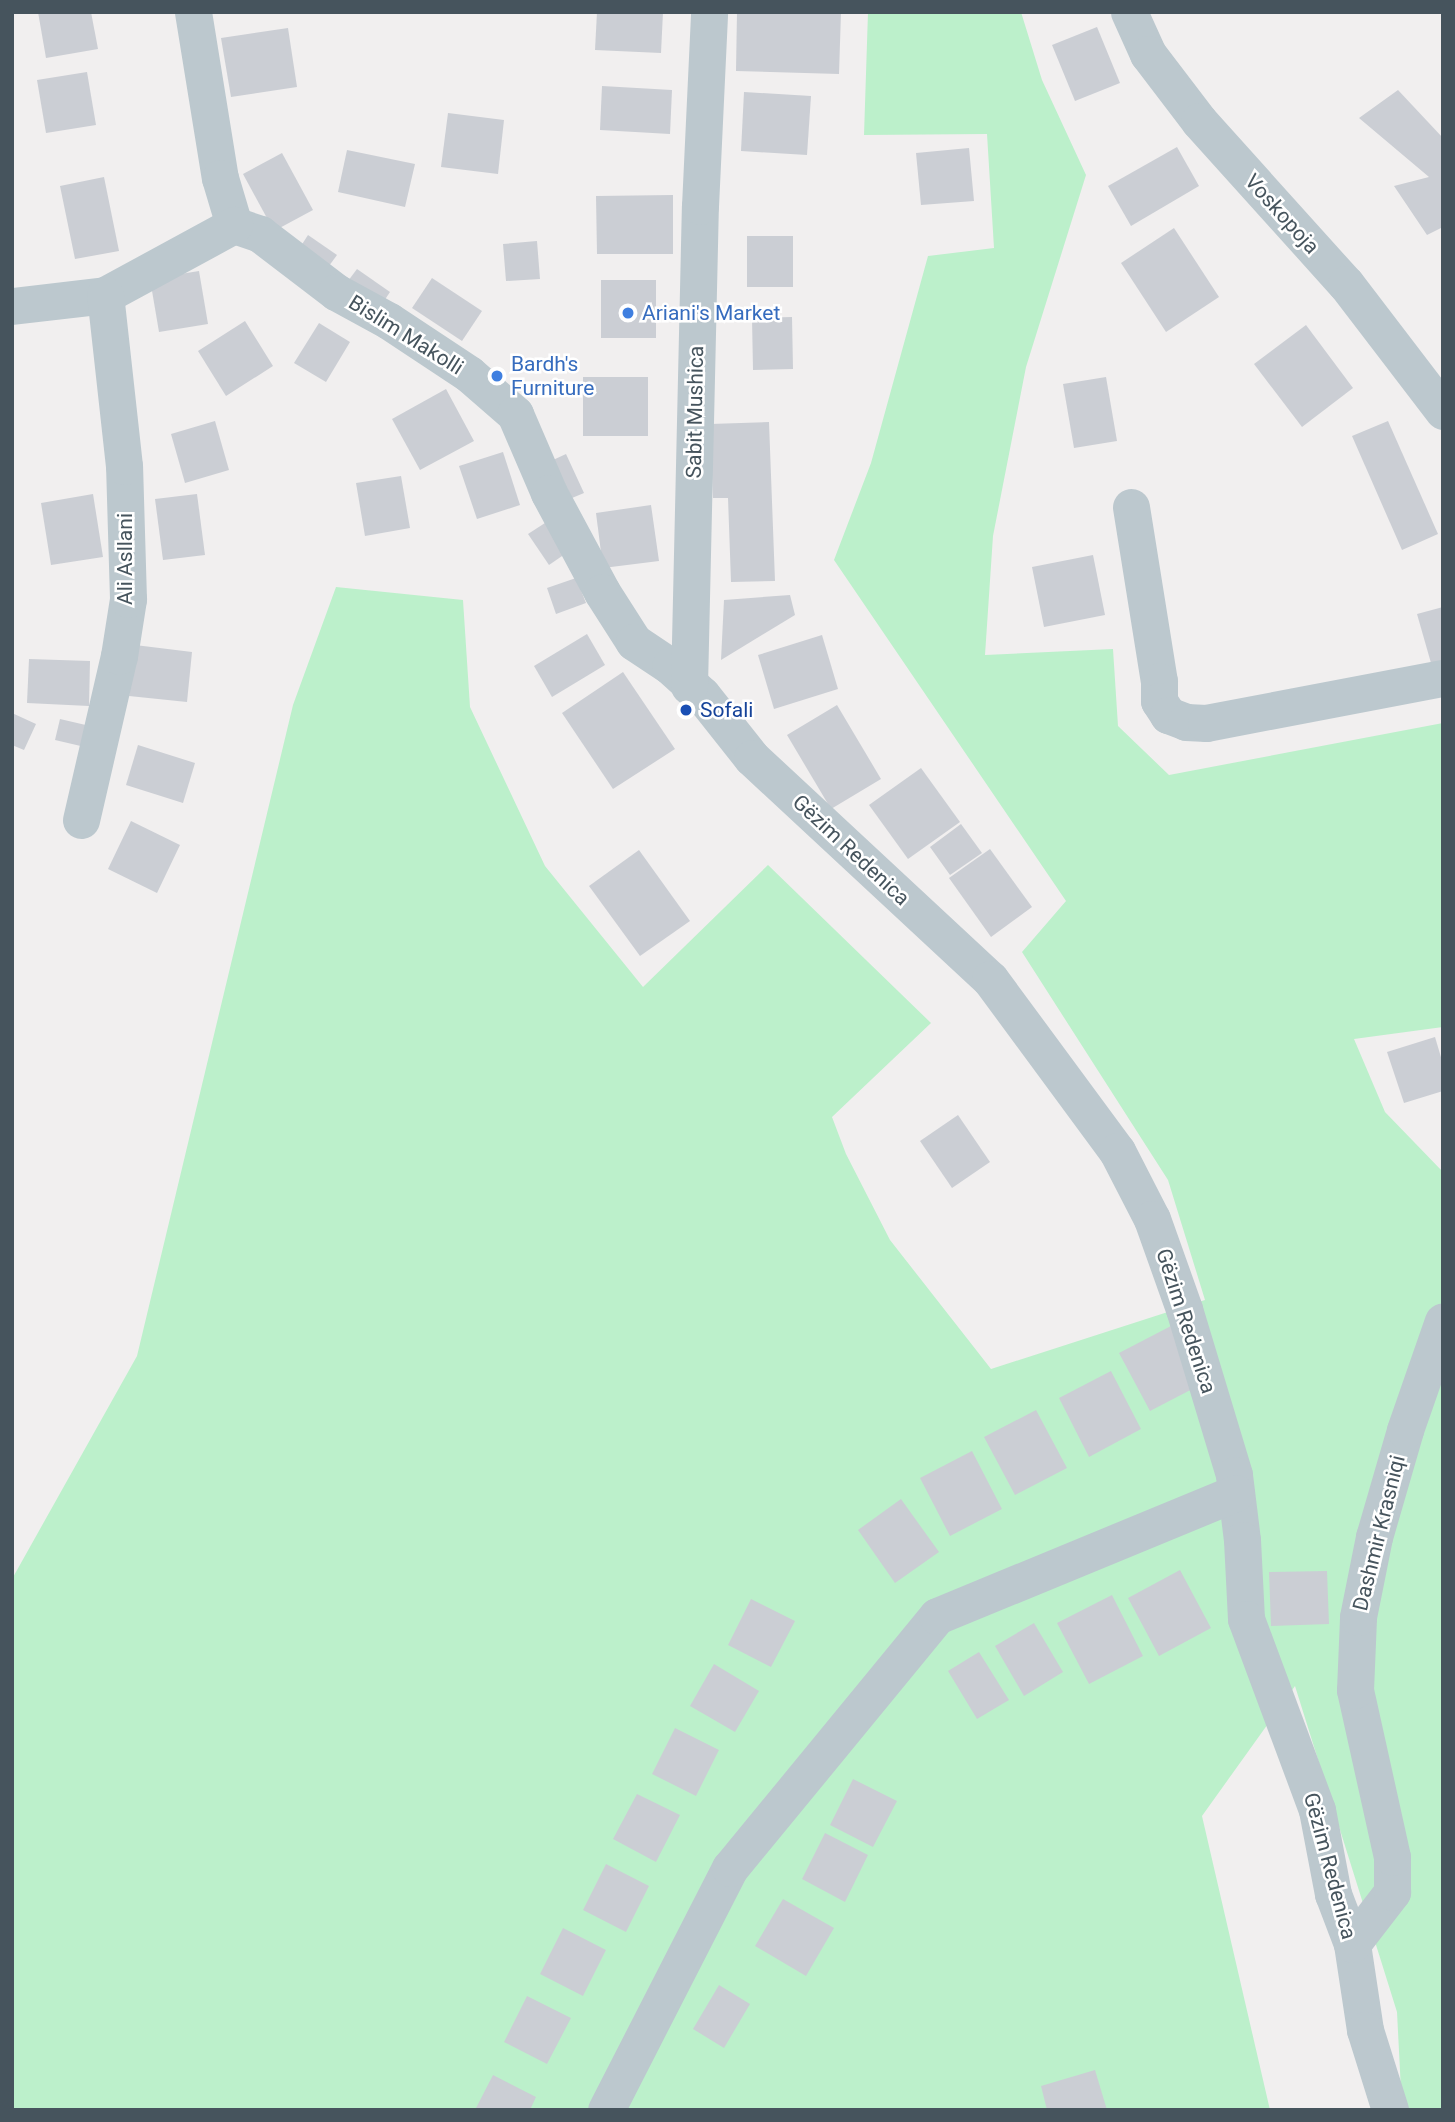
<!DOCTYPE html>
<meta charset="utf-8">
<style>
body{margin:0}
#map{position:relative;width:1455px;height:2122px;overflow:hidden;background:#f1efef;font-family:Roboto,sans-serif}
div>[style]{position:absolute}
.green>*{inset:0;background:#bcf0cb}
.building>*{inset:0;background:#cbced4}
.minor>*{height:37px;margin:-18.5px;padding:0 18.5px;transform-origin:18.5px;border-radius:18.5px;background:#bcc8ce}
.dots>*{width:19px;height:19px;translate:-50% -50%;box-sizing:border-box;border:4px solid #fff;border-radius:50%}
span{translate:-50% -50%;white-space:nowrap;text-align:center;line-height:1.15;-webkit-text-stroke:5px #fff;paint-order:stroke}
.street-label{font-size:21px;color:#46545d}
.shop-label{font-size:21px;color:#366cbe}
.left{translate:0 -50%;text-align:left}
.transit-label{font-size:21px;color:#164399}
.frame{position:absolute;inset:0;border:14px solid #46545d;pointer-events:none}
</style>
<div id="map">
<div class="green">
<i style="clip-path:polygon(868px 12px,1021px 12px,1042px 80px,1086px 175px,1026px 367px,993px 536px,985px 655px,1113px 649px,1118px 726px,1169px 775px,1443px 723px,1443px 1027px,1354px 1039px,1385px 1112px,1443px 1172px,1443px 2110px,1402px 2110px,1397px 2012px,1295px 1686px,1202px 1816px,1270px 2110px,12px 2110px,12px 1579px,137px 1356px,293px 705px,336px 587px,463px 600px,470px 707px,545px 866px,643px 987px,768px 865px,931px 1023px,832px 1117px,846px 1154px,890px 1240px,991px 1369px,1205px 1300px,1168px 1180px,1022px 952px,1066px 901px,834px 560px,871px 463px,928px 256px,994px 248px,987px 134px,864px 135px)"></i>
</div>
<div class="building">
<i style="clip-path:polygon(38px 12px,91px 12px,98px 49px,46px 58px)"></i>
<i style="clip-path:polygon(597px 12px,663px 12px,661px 53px,595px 50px)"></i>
<i style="clip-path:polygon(737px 12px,841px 12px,839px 74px,736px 71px)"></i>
<i style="clip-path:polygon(1097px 27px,1120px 83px,1075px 101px,1052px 45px)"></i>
<i style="clip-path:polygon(288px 28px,297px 87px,231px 97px,221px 38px)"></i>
<i style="clip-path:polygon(87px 72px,96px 125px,46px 133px,37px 80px)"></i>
<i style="clip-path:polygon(602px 86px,672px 90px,670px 134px,600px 130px)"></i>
<i style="clip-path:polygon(1398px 90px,1443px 138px,1443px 227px,1427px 235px,1394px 186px,1429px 177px,1359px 118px)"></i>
<i style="clip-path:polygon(744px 92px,811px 96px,807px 155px,741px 151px)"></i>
<i style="clip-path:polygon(448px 113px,504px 120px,498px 174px,441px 167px)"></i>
<i style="clip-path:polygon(1177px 147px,1199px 186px,1131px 226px,1108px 186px)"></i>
<i style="clip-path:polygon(969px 148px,974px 201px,921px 205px,916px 153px)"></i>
<i style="clip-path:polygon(347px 150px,415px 164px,405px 207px,338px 192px)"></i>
<i style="clip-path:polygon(282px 153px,313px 210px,274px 231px,243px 174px)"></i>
<i style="clip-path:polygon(104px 177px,119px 251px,75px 259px,60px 186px)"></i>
<i style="clip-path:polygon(673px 195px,673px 254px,597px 254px,596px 196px)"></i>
<i style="clip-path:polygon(1174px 228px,1219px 297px,1166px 332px,1121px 263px)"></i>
<i style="clip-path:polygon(308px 235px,337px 255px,326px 270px,299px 249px)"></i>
<i style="clip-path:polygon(747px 236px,793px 236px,793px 287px,747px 287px)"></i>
<i style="clip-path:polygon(537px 241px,540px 279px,506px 281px,503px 244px)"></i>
<i style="clip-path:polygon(357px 269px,390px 292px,382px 304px,348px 281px)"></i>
<i style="clip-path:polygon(199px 271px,208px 324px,159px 332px,150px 279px)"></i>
<i style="clip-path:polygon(432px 278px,482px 311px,462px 341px,412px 308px)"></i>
<i style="clip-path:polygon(601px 280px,656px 280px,656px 338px,601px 338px)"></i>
<i style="clip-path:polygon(792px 317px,793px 369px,753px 370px,752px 318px)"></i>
<i style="clip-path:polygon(245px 321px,273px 366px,226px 396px,198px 351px)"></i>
<i style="clip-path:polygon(319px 323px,350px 342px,326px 382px,294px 363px)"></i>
<i style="clip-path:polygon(1306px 325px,1353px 388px,1302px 427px,1254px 364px)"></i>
<i style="clip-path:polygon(583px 377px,648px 377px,648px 436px,583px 436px)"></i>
<i style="clip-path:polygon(1106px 377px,1117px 441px,1074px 448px,1063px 384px)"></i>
<i style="clip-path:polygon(446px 389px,474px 441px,420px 470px,392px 419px)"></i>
<i style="clip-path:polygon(215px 421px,229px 470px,185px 483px,171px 434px)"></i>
<i style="clip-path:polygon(1388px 421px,1438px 534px,1402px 550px,1352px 436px)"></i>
<i style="clip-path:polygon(769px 422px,775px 581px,731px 582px,728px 498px,713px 498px,710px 424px)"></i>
<i style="clip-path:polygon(503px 452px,520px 505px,477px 519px,459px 466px)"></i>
<i style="clip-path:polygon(566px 454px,584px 493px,572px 498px,553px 460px)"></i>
<i style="clip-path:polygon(401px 476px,410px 528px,365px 536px,356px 483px)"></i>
<i style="clip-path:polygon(93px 494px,103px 557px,51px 565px,41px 503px)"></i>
<i style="clip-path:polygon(197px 494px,205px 555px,163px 560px,155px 499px)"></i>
<i style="clip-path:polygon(651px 505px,659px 561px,603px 568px,596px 513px)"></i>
<i style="clip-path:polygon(545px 523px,565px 554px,549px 565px,528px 534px)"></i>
<i style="clip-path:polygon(1093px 555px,1105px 615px,1044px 627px,1032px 567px)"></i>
<i style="clip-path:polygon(576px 578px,586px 603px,556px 614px,547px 588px)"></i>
<i style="clip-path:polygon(790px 595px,795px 615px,721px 660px,724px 600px)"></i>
<i style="clip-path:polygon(1443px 607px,1443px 668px,1433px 670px,1417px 614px)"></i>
<i style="clip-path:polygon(587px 634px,605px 665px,552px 697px,534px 666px)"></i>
<i style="clip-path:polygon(822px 635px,838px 689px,774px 709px,758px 655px)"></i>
<i style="clip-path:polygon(135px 645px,192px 652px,187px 702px,129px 696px)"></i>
<i style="clip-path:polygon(29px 659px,90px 661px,89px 706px,27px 703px)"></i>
<i style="clip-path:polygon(623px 672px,675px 749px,613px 789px,562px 713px)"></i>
<i style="clip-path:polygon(837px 705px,881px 779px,831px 809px,787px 735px)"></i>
<i style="clip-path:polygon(12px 713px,36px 724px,24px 750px,12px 745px)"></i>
<i style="clip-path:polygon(60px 719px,90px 726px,85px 747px,55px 740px)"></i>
<i style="clip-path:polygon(138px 745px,195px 763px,183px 803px,126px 785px)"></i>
<i style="clip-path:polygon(921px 768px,960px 822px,908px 859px,869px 805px)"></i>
<i style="clip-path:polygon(131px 821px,180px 845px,157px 893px,108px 869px)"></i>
<i style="clip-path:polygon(961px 824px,982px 853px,950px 875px,930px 847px)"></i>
<i style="clip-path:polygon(990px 849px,1032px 907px,991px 937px,949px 878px)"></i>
<i style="clip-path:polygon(639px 850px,690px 921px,640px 956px,589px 886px)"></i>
<i style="clip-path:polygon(1435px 1037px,1443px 1064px,1443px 1091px,1404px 1103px,1387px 1052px)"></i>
<i style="clip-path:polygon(958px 1115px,990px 1162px,952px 1188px,920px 1141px)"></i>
<i style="clip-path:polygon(1171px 1326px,1202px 1384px,1150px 1411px,1119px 1353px)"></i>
<i style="clip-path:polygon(1111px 1371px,1141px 1429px,1089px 1457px,1059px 1398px)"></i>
<i style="clip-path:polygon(1036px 1410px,1067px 1468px,1015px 1495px,984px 1437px)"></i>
<i style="clip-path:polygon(972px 1451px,1002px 1509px,950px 1536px,920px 1478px)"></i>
<i style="clip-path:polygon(901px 1499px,939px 1552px,895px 1583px,858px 1530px)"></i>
<i style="clip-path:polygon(1180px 1570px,1211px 1628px,1159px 1656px,1128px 1598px)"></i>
<i style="clip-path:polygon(1327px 1571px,1329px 1624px,1271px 1626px,1269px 1572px)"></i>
<i style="clip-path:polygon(1112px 1595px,1143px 1656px,1089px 1684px,1057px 1623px)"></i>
<i style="clip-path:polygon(751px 1599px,795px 1621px,771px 1667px,728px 1645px)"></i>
<i style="clip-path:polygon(1034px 1623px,1063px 1672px,1024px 1696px,995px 1646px)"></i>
<i style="clip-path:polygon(979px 1652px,1009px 1700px,977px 1719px,948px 1671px)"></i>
<i style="clip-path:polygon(714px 1664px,759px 1691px,735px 1732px,690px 1706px)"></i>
<i style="clip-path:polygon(675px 1728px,719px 1750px,696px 1796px,652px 1774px)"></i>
<i style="clip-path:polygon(853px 1779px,897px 1801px,873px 1847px,830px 1825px)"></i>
<i style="clip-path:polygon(637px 1794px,680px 1815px,656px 1862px,613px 1839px)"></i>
<i style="clip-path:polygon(825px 1833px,868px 1855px,845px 1902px,802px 1879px)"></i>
<i style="clip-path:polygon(606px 1864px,649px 1886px,626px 1932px,583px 1910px)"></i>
<i style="clip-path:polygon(783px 1899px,834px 1928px,806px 1976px,755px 1946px)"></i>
<i style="clip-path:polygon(563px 1928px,606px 1950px,583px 1996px,540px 1974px)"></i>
<i style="clip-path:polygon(719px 1985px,750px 2004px,724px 2048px,693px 2029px)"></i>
<i style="clip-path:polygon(527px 1996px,571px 2018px,547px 2064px,504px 2042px)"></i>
<i style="clip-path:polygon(1095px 2070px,1107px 2110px,1047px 2110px,1041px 2086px)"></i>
<i style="clip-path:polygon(493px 2075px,536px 2097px,530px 2110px,475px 2110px)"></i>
</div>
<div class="minor">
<i style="left:193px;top:12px;width:168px;rotate:80.8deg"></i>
<i style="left:220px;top:178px;width:49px;rotate:73.4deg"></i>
<i style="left:234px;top:225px;width:28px;rotate:19deg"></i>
<i style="left:260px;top:234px;width:96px;rotate:37.3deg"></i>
<i style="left:336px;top:292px;width:60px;rotate:28.7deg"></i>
<i style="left:389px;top:321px;width:96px;rotate:33.5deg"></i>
<i style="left:469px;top:374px;width:61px;rotate:41deg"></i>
<i style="left:515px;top:414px;width:86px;rotate:66.7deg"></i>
<i style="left:549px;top:493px;width:112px;rotate:61.8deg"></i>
<i style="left:602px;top:592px;width:59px;rotate:57.4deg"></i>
<i style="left:634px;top:642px;width:43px;rotate:33.7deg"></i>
<i style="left:670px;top:666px;width:43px;rotate:42.2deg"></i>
<i style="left:702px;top:695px;width:80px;rotate:51.6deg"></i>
<i style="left:752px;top:758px;width:325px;rotate:42.9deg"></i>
<i style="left:990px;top:979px;width:214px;rotate:53.6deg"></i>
<i style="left:1117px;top:1151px;width:76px;rotate:62.8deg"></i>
<i style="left:1152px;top:1219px;width:96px;rotate:70.4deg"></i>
<i style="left:1184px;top:1309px;width:173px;rotate:73.2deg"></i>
<i style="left:1234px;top:1475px;width:65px;rotate:83deg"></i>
<i style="left:1242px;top:1540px;width:79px;rotate:87.1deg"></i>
<i style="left:1246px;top:1619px;width:204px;rotate:69.6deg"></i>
<i style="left:1317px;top:1810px;width:86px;rotate:79.2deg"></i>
<i style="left:1333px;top:1894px;width:53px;rotate:69.2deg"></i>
<i style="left:1352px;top:1944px;width:87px;rotate:81.4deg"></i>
<i style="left:1365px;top:2030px;width:84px;rotate:72.6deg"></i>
<i style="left:1129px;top:12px;width:46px;rotate:65.7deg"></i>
<i style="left:1148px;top:54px;width:84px;rotate:52.7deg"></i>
<i style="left:1199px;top:121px;width:219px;rotate:48deg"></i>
<i style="left:1346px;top:284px;width:160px;rotate:52.6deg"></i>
<i style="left:12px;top:306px;width:94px;rotate:-6.7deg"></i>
<i style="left:105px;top:295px;width:147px;rotate:-28.5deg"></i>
<i style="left:1131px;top:507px;width:176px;rotate:80.9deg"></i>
<i style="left:1159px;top:681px;width:20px;rotate:90deg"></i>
<i style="left:1159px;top:701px;width:17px;rotate:57deg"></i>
<i style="left:1168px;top:715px;width:19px;rotate:21deg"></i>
<i style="left:1186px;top:722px;width:20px;rotate:3deg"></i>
<i style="left:1206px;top:723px;width:241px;rotate:-10.8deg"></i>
<i style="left:689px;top:686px;width:480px;rotate:-88.7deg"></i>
<i style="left:700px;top:206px;width:194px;rotate:-87.3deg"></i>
<i style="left:81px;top:820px;width:168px;rotate:-77deg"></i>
<i style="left:119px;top:656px;width:58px;rotate:-81deg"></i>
<i style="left:128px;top:599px;width:133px;rotate:-91.7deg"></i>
<i style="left:124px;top:466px;width:172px;rotate:-96.3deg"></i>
<i style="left:1352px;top:1944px;width:66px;rotate:-52.4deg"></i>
<i style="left:1392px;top:1892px;width:35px;rotate:-90deg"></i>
<i style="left:1392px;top:1857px;width:171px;rotate:-102.5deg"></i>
<i style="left:1355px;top:1690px;width:73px;rotate:-87.6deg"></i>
<i style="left:1358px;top:1617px;width:82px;rotate:-78.7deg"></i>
<i style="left:1374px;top:1537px;width:111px;rotate:-73.8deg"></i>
<i style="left:1405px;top:1430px;width:115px;rotate:-70.8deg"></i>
<i style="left:606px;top:2110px;width:272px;rotate:-62.9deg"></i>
<i style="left:730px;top:1868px;width:326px;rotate:-50.6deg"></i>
<i style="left:937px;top:1616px;width:323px;rotate:-22.4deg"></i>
</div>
<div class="dots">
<i style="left:628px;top:313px;background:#3f7fe0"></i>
<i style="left:497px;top:376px;background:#3f7fe0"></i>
<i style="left:686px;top:710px;background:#1a4fb4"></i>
</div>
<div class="street-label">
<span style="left:1282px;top:214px;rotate:48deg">Voskopoja</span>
<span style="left:406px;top:335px;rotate:32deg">Bislim Makolli</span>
<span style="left:695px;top:412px;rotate:-89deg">Sabit Mushica</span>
<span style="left:125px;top:559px;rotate:-90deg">Ali Asllani</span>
<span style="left:851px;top:850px;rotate:43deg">Gëzim Redenica</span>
<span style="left:1186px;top:1321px;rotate:72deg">Gëzim Redenica</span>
<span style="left:1379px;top:1533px;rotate:-76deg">Dashmir Krasniqi</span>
<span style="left:1330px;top:1866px;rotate:75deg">Gëzim Redenica</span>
</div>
<div class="shop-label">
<span class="left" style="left:642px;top:313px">Ariani's Market</span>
<span class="left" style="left:511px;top:376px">Bardh's<br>Furniture</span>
</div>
<div class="transit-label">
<span class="left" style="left:700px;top:710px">Sofali</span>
</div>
<div class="frame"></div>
</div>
